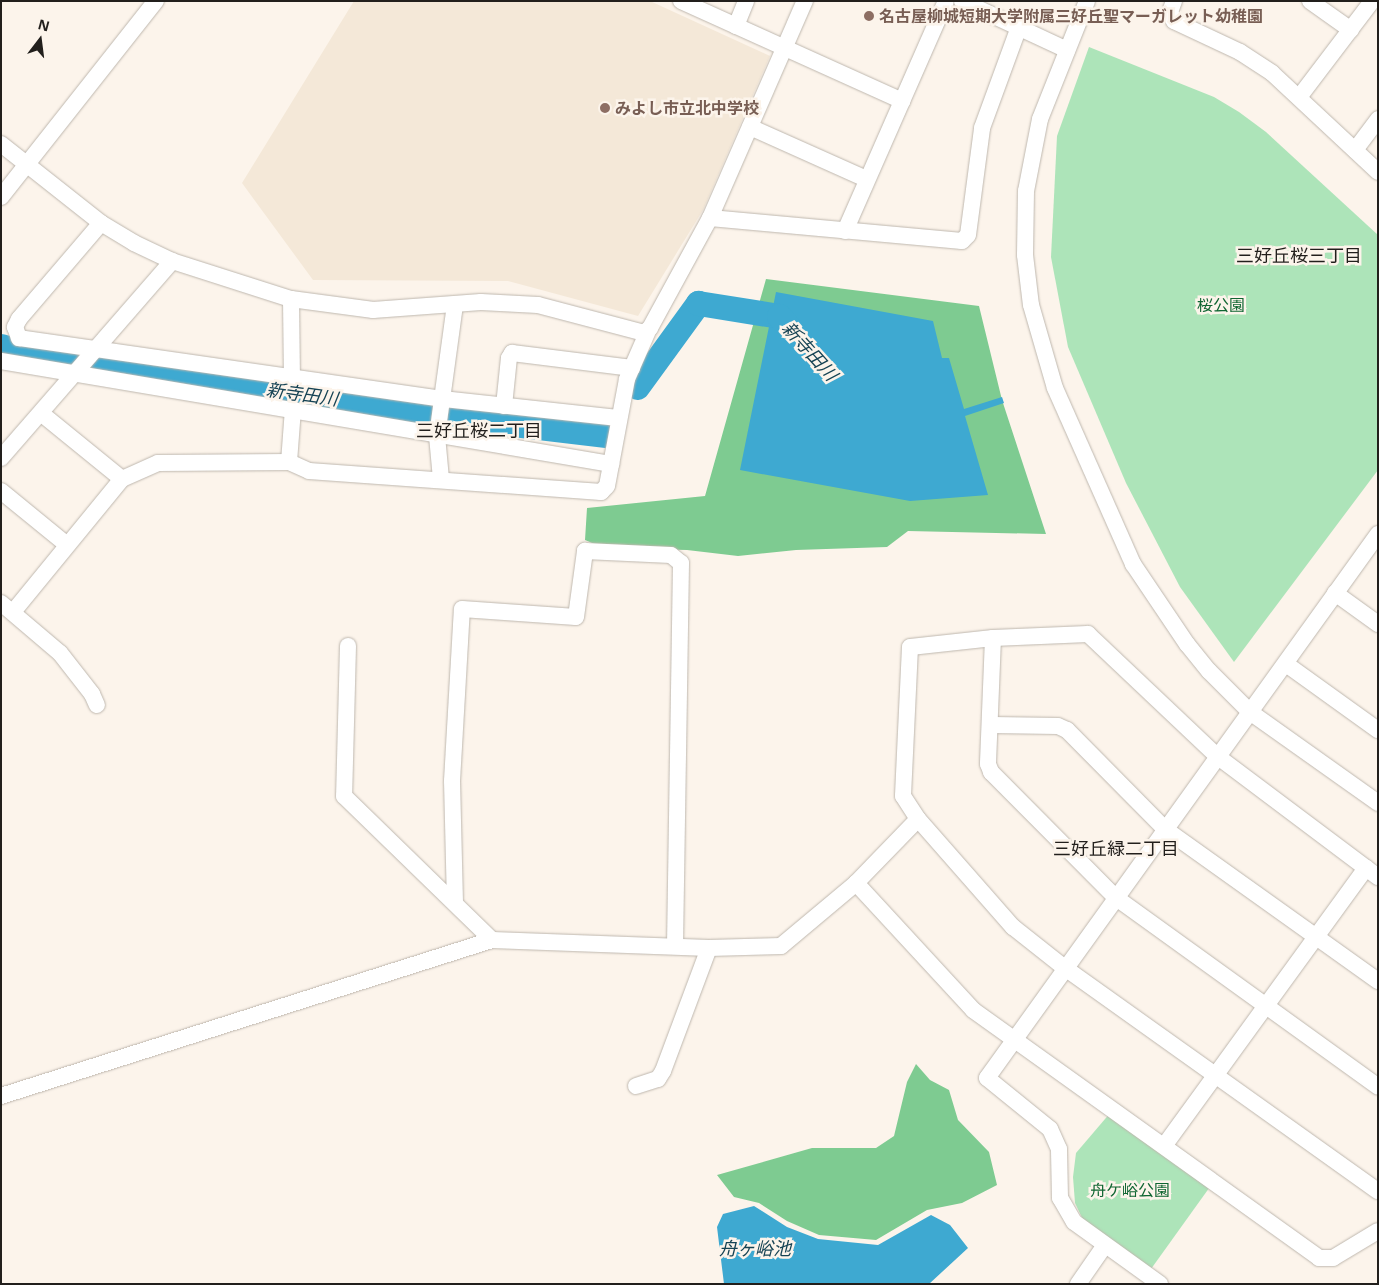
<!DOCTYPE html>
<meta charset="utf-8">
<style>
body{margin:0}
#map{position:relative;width:1379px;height:1285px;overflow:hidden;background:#fcf4eb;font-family:"Open Sans","Noto Sans JP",sans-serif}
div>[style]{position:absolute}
.built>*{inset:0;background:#f4e8d8}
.green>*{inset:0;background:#ade4b9}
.forest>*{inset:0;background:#7ecb91}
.water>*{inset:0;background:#3ea9d1}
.river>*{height:25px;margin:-12.5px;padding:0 12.5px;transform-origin:12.5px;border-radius:12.5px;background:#3ea9d1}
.roads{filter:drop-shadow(0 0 1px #beb7ae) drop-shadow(0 0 1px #beb7ae)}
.minor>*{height:16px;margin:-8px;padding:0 8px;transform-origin:8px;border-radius:8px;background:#fff}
.dots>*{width:14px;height:14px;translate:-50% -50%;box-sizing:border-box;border:2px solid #fcf4eb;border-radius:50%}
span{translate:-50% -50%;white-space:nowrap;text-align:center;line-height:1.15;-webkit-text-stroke:5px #fcf4eb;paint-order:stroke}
.education-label{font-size:16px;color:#785e54;font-weight:700}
.left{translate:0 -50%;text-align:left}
.park-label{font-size:16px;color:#106632}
.neighbourhood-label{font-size:18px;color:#221f1c}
.water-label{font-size:18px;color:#164354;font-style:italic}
.frame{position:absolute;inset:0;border:2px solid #221f1c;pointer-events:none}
.north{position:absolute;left:15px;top:15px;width:50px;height:50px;-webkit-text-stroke:4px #fcf4eb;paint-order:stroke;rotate:15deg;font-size:14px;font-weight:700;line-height:20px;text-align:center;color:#221f1c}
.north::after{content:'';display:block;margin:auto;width:18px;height:22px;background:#221f1c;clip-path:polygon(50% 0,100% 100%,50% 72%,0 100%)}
</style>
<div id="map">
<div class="built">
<i style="clip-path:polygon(354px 1px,650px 1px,770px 56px,703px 210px,638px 316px,508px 281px,313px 280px,242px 183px)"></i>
</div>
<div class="green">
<i style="clip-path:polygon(1089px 47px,1214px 97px,1239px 112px,1266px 132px,1378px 235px,1378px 470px,1234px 662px,1180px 587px,1126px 483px,1068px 347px,1051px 257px,1057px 136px)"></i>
<i style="clip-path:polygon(1111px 1112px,1212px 1184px,1151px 1269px,1084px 1222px,1075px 1203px,1073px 1177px,1076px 1153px)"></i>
</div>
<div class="forest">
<i style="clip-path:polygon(766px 279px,979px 306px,1002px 400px,1046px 534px,908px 531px,887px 547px,796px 550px,738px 556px,687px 550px,604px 548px,585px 540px,587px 508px,705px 496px)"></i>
<i style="clip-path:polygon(916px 1064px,930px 1080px,949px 1090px,958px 1120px,989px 1152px,997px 1185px,962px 1203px,927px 1210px,876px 1240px,819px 1235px,787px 1221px,759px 1203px,734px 1197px,717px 1175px,812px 1148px,876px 1148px,894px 1136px,907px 1082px)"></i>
</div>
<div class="water">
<i style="clip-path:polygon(776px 292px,933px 321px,942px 358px,949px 358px,964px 409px,1002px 397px,1004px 403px,965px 416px,988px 495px,910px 501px,740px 470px)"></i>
<i style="clip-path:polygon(754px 1206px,787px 1227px,818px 1239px,878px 1245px,931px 1215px,950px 1225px,968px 1248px,929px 1284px,724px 1284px,717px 1227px,723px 1214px)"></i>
</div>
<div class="river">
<i style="left:1px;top:346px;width:28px;rotate:15deg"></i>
<i style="left:28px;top:353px;width:439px;rotate:8.5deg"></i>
<i style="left:462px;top:418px;width:143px;rotate:6.8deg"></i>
<i style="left:637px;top:387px;width:104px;rotate:-54deg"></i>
<i style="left:698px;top:303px;width:82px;rotate:9.1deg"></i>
<i style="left:779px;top:316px;width:27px;rotate:48deg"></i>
</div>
<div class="roads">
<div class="minor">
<i style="left:681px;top:1px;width:243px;rotate:24.3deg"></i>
<i style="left:962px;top:1px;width:116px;rotate:25deg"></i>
<i style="left:1087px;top:1px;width:127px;rotate:111.7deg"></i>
<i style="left:1040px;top:119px;width:73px;rotate:101deg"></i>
<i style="left:1026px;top:191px;width:64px;rotate:90.9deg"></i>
<i style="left:1025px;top:255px;width:50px;rotate:83.2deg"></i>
<i style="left:1031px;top:305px;width:86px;rotate:73.9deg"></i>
<i style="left:1055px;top:388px;width:193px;rotate:66.1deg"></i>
<i style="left:1133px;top:564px;width:97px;rotate:56deg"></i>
<i style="left:1187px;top:644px;width:35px;rotate:51deg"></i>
<i style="left:1209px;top:671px;width:58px;rotate:45deg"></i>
<i style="left:1250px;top:712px;width:157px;rotate:35.4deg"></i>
<i style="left:1174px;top:1px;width:12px;rotate:110deg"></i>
<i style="left:1170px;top:12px;width:10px;rotate:66deg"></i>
<i style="left:1174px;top:21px;width:73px;rotate:25.2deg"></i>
<i style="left:1240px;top:52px;width:38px;rotate:33deg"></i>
<i style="left:1272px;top:73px;width:145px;rotate:43deg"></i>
<i style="left:1310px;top:1px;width:50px;rotate:35.3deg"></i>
<i style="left:736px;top:26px;width:27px;rotate:-68deg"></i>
<i style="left:1300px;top:96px;width:119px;rotate:-52.8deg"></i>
<i style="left:750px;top:127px;width:127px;rotate:24.1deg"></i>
<i style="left:1px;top:144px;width:127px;rotate:38.3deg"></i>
<i style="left:101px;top:223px;width:39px;rotate:31deg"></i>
<i style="left:134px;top:243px;width:42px;rotate:25.3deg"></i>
<i style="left:172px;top:261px;width:125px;rotate:17.7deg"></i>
<i style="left:291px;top:299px;width:83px;rotate:7.6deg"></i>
<i style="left:373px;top:310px;width:108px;rotate:-4.2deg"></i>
<i style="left:481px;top:302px;width:57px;rotate:3deg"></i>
<i style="left:538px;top:305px;width:110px;rotate:14.8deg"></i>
<i style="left:644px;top:333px;width:8px;rotate:-40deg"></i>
<i style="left:650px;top:328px;width:125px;rotate:-61.4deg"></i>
<i style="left:710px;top:218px;width:237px;rotate:-66.4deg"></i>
<i style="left:1355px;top:150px;width:39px;rotate:-53deg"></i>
<i style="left:1px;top:197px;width:250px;rotate:-51.7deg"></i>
<i style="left:710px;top:218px;width:253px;rotate:5.2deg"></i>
<i style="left:962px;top:241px;width:8px;rotate:-45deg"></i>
<i style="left:968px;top:235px;width:108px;rotate:-82.5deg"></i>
<i style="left:982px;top:128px;width:108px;rotate:-69.9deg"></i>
<i style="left:101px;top:223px;width:126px;rotate:130.5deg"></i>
<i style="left:19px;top:319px;width:9px;rotate:117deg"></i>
<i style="left:15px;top:327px;width:12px;rotate:70deg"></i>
<i style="left:19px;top:338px;width:428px;rotate:8.2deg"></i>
<i style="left:443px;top:399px;width:175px;rotate:6.2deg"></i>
<i style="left:845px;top:231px;width:251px;rotate:-66.3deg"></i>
<i style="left:291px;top:299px;width:77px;rotate:89.3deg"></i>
<i style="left:1px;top:361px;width:619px;rotate:9.58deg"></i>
<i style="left:504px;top:406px;width:48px;rotate:-84.1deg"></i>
<i style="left:509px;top:358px;width:6px;rotate:-59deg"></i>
<i style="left:512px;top:353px;width:121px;rotate:7.1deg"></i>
<i style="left:42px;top:414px;width:103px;rotate:39.1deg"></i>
<i style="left:1px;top:458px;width:261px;rotate:-49deg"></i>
<i style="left:289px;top:462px;width:22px;rotate:24deg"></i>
<i style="left:309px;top:471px;width:293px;rotate:4.1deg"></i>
<i style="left:601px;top:492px;width:8px;rotate:-45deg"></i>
<i style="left:607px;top:486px;width:109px;rotate:-79.4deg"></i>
<i style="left:627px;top:379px;width:52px;rotate:-66.4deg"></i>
<i style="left:441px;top:479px;width:43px;rotate:-95.3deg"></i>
<i style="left:437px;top:436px;width:133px;rotate:-82.2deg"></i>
<i style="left:1px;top:491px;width:84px;rotate:39.2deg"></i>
<i style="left:1335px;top:593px;width:53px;rotate:35.8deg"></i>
<i style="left:1px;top:603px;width:77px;rotate:40.3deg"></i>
<i style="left:60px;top:653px;width:52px;rotate:52deg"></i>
<i style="left:92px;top:694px;width:12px;rotate:66deg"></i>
<i style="left:13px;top:612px;width:172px;rotate:-50.7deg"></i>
<i style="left:122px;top:479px;width:39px;rotate:-24deg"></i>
<i style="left:158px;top:463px;width:131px;rotate:-0.4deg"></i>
<i style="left:289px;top:462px;width:53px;rotate:-85.7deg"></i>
<i style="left:993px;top:638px;width:126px;rotate:92.3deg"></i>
<i style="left:988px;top:764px;width:9px;rotate:69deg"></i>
<i style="left:991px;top:772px;width:176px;rotate:45.2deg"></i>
<i style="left:1115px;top:897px;width:324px;rotate:35.8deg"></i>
<i style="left:348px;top:646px;width:150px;rotate:91.5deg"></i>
<i style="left:344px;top:796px;width:206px;rotate:44.2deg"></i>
<i style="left:1286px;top:664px;width:113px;rotate:35.7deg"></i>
<i style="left:992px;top:725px;width:66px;rotate:0.9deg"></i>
<i style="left:1058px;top:726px;width:10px;rotate:24deg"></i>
<i style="left:1067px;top:730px;width:139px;rotate:45.3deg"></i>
<i style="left:1165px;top:829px;width:262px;rotate:35.5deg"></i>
<i style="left:1378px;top:877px;width:200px;rotate:-143.1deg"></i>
<i style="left:1218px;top:757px;width:179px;rotate:-136.6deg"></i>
<i style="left:1088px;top:634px;width:95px;rotate:177.6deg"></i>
<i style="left:993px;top:638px;width:83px;rotate:173.8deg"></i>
<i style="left:910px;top:647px;width:149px;rotate:92.7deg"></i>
<i style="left:903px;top:796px;width:27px;rotate:57deg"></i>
<i style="left:918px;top:819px;width:144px;rotate:48.7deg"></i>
<i style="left:1013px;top:927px;width:66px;rotate:38.3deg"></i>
<i style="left:1065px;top:968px;width:384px;rotate:35.5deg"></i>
<i style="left:856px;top:883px;width:173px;rotate:47.3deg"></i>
<i style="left:973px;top:1010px;width:426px;rotate:35.6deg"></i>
<i style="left:1319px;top:1258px;width:14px"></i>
<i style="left:1333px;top:1258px;width:52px;rotate:-31deg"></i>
<i style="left:455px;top:903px;width:122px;rotate:-91.4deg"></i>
<i style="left:452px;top:781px;width:172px;rotate:-86.7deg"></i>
<i style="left:462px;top:609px;width:114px;rotate:4deg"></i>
<i style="left:576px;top:617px;width:67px;rotate:-82.2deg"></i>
<i style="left:585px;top:551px;width:86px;rotate:2.7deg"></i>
<i style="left:671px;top:555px;width:13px;rotate:39deg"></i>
<i style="left:681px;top:563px;width:383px;rotate:90.9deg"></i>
<i style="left:636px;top:1086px;width:23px;rotate:-18deg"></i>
<i style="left:658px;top:1079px;width:9px;rotate:-58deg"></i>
<i style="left:663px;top:1071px;width:131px;rotate:-69.5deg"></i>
<i style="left:1px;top:1096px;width:515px;rotate:-17.63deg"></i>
<i style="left:492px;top:940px;width:217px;rotate:2.1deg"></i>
<i style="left:709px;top:948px;width:72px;rotate:-1.6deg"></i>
<i style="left:781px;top:946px;width:98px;rotate:-40deg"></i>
<i style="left:856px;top:883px;width:89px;rotate:-45.9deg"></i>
<i style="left:1164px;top:1146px;width:344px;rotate:-54deg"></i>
<i style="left:1078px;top:1284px;width:47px;rotate:-55.3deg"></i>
<i style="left:1160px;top:1284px;width:106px;rotate:-144.2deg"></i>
<i style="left:1074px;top:1222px;width:28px;rotate:-120deg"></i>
<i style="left:1060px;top:1198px;width:49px;rotate:-91.2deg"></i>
<i style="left:1059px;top:1149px;width:22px;rotate:-114deg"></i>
<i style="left:1050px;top:1129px;width:81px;rotate:-141deg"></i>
<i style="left:987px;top:1078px;width:670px;rotate:-54.29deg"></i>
</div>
</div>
<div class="dots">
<i style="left:869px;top:16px;background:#8d6e63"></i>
<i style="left:605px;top:108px;background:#8d6e63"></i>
</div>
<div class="education-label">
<span class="left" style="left:879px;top:16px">名古屋柳城短期大学附属三好丘聖マーガレット幼稚園</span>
<span class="left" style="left:615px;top:108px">みよし市立北中学校</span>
</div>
<div class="park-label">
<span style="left:1221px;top:305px">桜公園</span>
<span style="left:1130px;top:1190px">舟ケ峪公園</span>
</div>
<div class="neighbourhood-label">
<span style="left:1299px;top:255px">三好丘桜三丁目</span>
<span style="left:479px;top:430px">三好丘桜二丁目</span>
<span style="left:1116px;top:848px">三好丘緑二丁目</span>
</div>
<div class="water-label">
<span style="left:810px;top:351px;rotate:48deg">新寺田川</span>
<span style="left:302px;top:394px;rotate:8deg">新寺田川</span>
<span style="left:755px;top:1248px">舟ヶ峪池</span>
</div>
<div class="frame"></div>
<div class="north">N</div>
</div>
